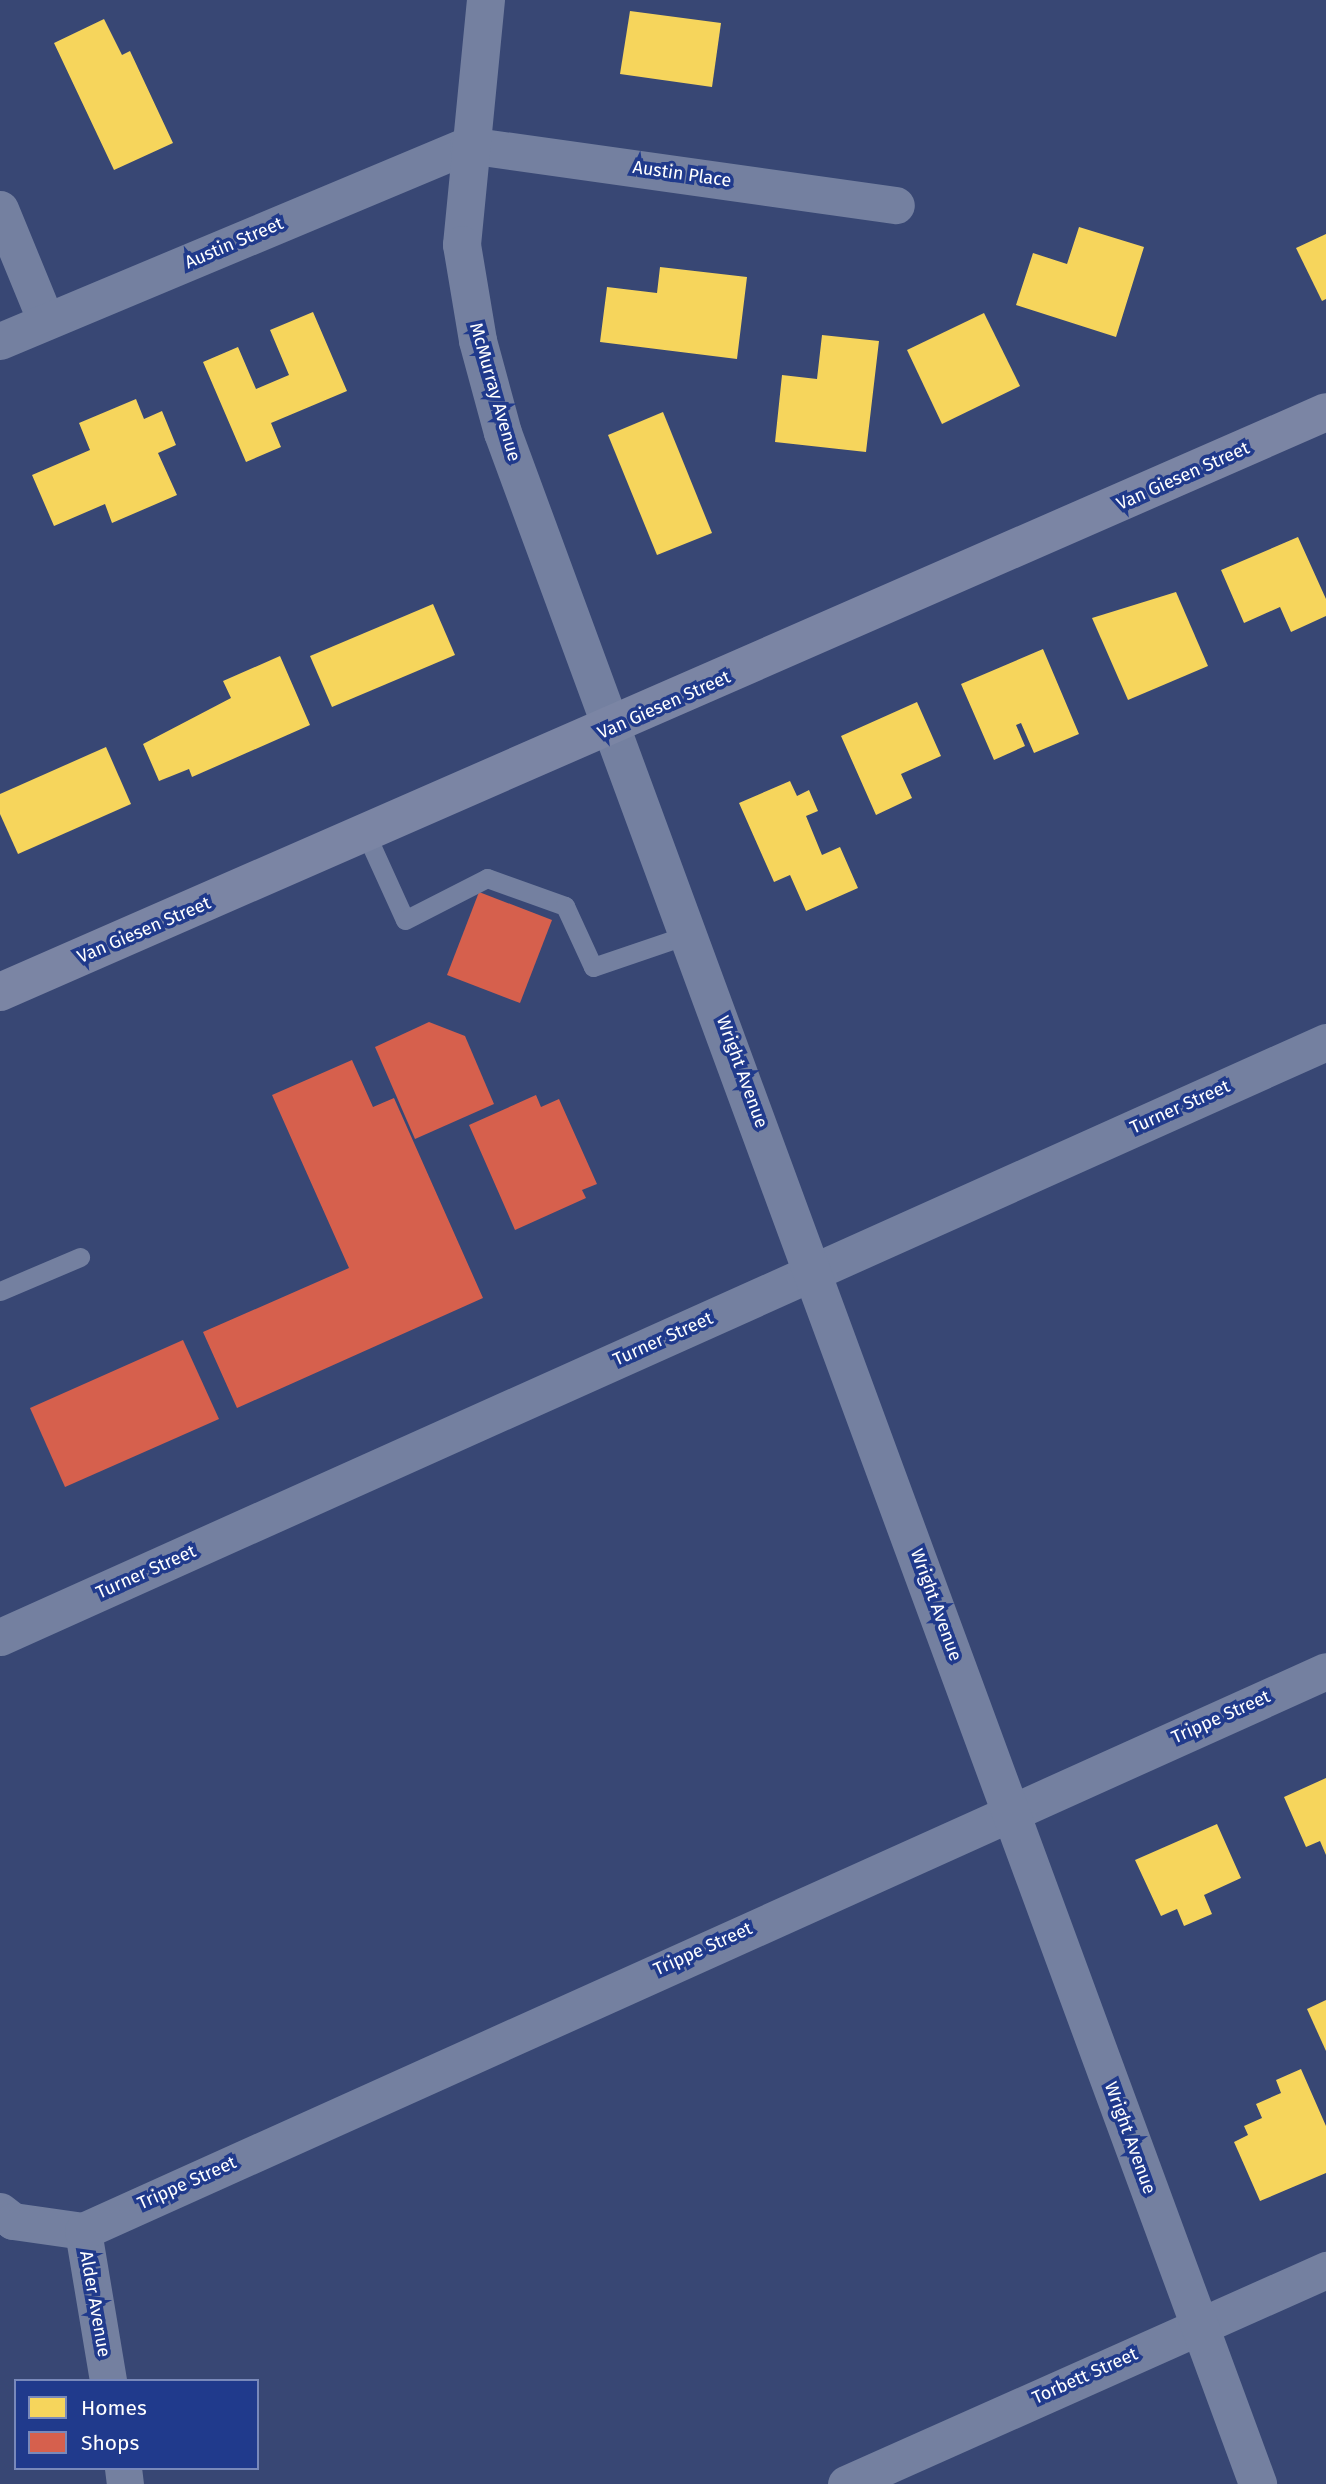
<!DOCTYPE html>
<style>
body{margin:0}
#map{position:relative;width:1326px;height:2484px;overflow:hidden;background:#384774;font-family:"Fira Sans",sans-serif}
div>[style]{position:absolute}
.homes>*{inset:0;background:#f6d55c}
.shops>*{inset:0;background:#d6604d}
.service>*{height:19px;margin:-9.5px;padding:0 9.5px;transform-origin:9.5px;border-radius:9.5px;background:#7480a0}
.minor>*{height:37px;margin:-18.5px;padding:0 18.5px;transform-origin:18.5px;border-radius:18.5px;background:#7480a0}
.tertiary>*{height:38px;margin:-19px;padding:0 19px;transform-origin:19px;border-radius:19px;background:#7480a0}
.secondary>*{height:38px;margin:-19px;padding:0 19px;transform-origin:19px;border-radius:19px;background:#7b85a4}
span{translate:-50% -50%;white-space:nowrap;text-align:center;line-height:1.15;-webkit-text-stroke:7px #203a8c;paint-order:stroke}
.street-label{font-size:18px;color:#fff}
.legend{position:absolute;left:14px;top:2379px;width:245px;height:91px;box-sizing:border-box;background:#203a8c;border:2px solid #7989ba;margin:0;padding:9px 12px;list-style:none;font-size:21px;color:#fff}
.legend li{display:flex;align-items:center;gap:14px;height:35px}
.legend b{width:35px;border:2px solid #7989ba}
</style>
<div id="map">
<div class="homes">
<i style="clip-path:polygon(630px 11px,721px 23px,712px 87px,620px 74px)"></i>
<i style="clip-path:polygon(104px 19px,122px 55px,130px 51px,173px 143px,114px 170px,54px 43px)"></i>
<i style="clip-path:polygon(1079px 227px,1144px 247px,1116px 337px,1016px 305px,1033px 253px,1067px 264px)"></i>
<i style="clip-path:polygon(1326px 234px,1326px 299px,1322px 301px,1296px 248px)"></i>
<i style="clip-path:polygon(660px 267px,747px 277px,737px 359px,600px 342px,607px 287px,657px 293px)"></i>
<i style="clip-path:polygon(313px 312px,347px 391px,271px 423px,281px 447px,246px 462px,203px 362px,238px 347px,256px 389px,289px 375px,270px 330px)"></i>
<i style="clip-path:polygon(984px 313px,1020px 386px,942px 424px,907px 350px)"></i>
<i style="clip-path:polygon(822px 335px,879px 341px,866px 452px,775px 442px,782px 375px,817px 379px)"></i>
<i style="clip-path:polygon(136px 399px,144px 419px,162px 411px,176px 445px,158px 453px,177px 495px,112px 523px,105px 504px,54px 526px,32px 475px,90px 450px,79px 423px)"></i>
<i style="clip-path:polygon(663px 412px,712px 533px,657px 555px,608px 435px)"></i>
<i style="clip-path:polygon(1298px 537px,1326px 599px,1326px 616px,1291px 632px,1280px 607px,1244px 623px,1221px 570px)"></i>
<i style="clip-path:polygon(1176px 592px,1208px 666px,1128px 700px,1092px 618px)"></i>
<i style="clip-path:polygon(433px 604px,455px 655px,332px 707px,310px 656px)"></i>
<i style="clip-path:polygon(1043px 649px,1079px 734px,1034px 753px,1021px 723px,1016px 725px,1025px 746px,994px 760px,961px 684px)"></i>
<i style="clip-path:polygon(280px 656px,310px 725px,192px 777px,189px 769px,159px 781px,143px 744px,231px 698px,223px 681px)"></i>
<i style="clip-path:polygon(917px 702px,941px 756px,901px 774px,912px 798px,876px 815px,841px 736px)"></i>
<i style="clip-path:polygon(106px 747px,131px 804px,18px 854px,0 814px,0 794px)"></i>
<i style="clip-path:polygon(790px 781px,797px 796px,809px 790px,818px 811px,806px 816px,822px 855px,840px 847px,858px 888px,806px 911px,790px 875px,774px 882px,739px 803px)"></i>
<i style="clip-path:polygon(1326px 1778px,1326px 1855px,1320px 1841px,1306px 1847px,1284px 1797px)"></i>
<i style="clip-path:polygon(1217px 1824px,1241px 1878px,1204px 1895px,1212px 1914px,1184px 1926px,1177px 1909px,1161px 1916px,1135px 1860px)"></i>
<i style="clip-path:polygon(1326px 2000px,1326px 2051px,1307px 2009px)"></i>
<i style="clip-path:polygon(1301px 2069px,1326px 2126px,1326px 2173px,1260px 2201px,1234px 2142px,1248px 2135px,1244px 2126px,1262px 2118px,1256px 2104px,1281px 2093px,1276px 2080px)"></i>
</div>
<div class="shops">
<i style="clip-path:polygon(479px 892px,552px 920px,520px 1003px,447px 975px)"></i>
<i style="clip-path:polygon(429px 1022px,465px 1036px,494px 1104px,415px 1139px,375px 1047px)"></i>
<i style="clip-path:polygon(352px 1060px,373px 1107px,394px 1098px,483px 1298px,237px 1408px,203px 1332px,349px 1268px,272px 1095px)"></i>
<i style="clip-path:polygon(536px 1095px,541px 1107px,559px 1099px,597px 1184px,582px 1190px,586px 1198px,515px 1230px,469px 1125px)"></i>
<i style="clip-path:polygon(183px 1340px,219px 1419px,65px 1487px,30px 1408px)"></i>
</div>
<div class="service">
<i style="left:366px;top:834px;width:94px;rotate:65.6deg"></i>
<i style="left:405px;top:920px;width:92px;rotate:-27.1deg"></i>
<i style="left:487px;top:878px;width:83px;rotate:19.7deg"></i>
<i style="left:565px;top:906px;width:67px;rotate:65.3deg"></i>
<i style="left:593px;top:967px;width:102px;rotate:-18.8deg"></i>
<i style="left:0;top:1291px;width:87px;rotate:-23deg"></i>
</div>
<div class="minor">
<i style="left:0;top:209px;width:121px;rotate:67.7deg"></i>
<i style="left:0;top:341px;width:507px;rotate:-22.72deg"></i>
<i style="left:468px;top:145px;width:432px;rotate:8deg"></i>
<i style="left:0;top:1637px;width:1453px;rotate:-24.17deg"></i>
<i style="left:0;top:2211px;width:16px;rotate:38deg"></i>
<i style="left:13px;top:2221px;width:71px;rotate:8.1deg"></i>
<i style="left:83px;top:2231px;width:152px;rotate:80.5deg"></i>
<i style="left:83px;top:2231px;width:1363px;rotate:-24.25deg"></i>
<i style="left:123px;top:2468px;width:16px;rotate:83deg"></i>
<i style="left:846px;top:2484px;width:526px;rotate:-24.03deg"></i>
</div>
<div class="tertiary">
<i style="left:486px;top:0;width:246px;rotate:95.6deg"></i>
<i style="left:462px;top:245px;width:97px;rotate:80.5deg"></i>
<i style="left:478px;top:341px;width:95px;rotate:74.8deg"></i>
<i style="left:503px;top:433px;width:2186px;rotate:69.79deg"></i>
</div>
<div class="secondary">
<i style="left:0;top:992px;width:1447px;rotate:-23.62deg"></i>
</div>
<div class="street-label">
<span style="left:682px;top:174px;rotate:8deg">Austin Place</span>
<span style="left:234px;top:243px;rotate:-23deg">Austin Street</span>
<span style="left:495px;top:392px;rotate:74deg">McMurray Avenue</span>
<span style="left:1183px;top:476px;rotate:-24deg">Van Giesen Street</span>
<span style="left:664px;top:705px;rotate:-24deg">Van Giesen Street</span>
<span style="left:144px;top:930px;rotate:-23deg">Van Giesen Street</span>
<span style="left:742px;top:1072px;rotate:70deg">Wright Avenue</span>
<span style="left:1180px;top:1107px;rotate:-24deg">Turner Street</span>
<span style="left:663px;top:1339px;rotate:-24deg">Turner Street</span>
<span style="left:146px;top:1572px;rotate:-24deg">Turner Street</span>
<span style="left:936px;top:1605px;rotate:70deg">Wright Avenue</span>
<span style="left:1221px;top:1717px;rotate:-24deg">Trippe Street</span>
<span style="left:703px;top:1949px;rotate:-24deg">Trippe Street</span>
<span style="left:1130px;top:2138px;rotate:70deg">Wright Avenue</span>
<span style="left:187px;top:2183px;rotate:-24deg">Trippe Street</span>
<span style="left:95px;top:2304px;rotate:80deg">Alder Avenue</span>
<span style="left:1085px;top:2376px;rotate:-24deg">Torbett Street</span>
</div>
<ul class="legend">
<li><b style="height:19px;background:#f6d55c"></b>Homes</li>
<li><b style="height:19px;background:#d6604d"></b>Shops</li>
</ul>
</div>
